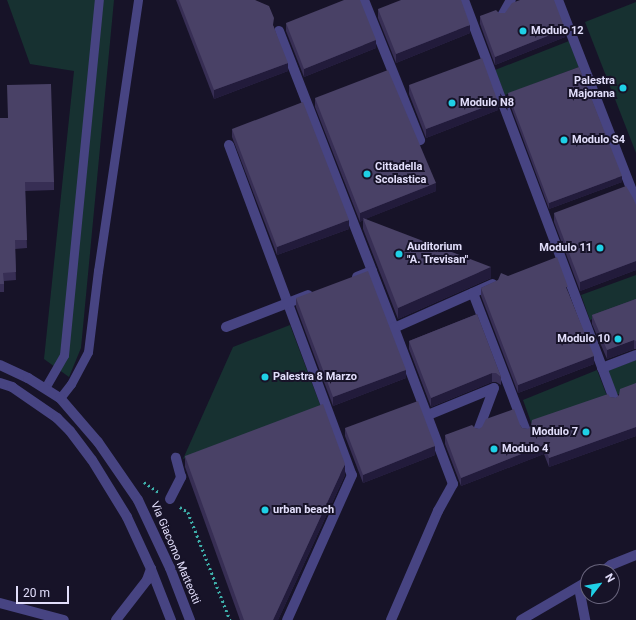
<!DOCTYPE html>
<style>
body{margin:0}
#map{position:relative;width:636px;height:620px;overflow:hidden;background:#171328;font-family:Roboto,sans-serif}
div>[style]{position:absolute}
.green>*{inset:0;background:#173131}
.path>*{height:2.5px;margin-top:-1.25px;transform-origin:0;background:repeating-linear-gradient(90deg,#3eafaa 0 2px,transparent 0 5px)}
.lane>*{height:9px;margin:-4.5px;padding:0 4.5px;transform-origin:4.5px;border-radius:4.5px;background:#474482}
.street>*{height:10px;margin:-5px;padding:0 5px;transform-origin:5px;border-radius:5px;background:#474482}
.wall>*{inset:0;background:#372e54}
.shaded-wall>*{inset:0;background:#221b3b}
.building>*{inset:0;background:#494166}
.dots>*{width:11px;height:11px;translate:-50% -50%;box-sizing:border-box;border:2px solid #171328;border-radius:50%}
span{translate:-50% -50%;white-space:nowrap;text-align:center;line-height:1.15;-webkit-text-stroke:4px #171328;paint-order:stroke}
.poi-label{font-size:11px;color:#e2defb;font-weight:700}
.left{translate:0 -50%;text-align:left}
.right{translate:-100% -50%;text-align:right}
.street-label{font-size:11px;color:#e2defb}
.north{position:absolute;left:580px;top:564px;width:40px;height:40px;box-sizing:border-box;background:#171328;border:1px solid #68647c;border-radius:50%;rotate:59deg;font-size:11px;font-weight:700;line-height:16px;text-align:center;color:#e2defb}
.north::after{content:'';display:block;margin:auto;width:14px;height:18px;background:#1fd0e6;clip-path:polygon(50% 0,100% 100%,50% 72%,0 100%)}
.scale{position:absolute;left:16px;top:586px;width:53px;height:18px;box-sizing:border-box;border:2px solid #e2defb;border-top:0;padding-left:5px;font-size:12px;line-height:14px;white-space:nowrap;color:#e2defb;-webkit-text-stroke:3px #171328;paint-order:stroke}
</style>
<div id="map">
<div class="green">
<i style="clip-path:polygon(7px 0,114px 0,81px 348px,69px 377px,44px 359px,74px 71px,30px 64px)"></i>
<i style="clip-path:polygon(636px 2px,636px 153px,585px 22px)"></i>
<i style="clip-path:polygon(569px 41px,579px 67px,505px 95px,495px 70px)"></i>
<i style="clip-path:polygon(636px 275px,636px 303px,590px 320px,581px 295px)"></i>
<i style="clip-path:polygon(290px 325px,321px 407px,183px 459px,233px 347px)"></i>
<i style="clip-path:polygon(636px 360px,636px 388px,616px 395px,607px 371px)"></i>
<i style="clip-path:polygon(597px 370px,607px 396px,532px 425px,523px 400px)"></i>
</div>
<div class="path">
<i style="left:144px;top:482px;width:19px;rotate:35deg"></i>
<i style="left:180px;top:507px;width:9px;rotate:32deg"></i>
<i style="left:188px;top:512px;width:116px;rotate:68.7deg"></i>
</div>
<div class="lane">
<i style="left:45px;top:388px;width:38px;rotate:-60deg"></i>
<i style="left:64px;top:355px;width:357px;rotate:-84.4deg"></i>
<i style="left:60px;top:398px;width:18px;rotate:-52deg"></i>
<i style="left:71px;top:384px;width:36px;rotate:-62deg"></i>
<i style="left:88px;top:352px;width:82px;rotate:-83deg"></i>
<i style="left:98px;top:271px;width:274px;rotate:-81.6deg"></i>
</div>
<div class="street">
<i style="left:364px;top:0;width:151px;rotate:68.2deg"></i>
<i style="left:464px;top:0;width:427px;rotate:69.4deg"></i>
<i style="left:558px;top:0;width:216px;rotate:68.8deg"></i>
<i style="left:502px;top:16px;width:18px;rotate:-61deg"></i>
<i style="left:279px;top:31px;width:257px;rotate:68.8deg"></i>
<i style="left:229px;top:145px;width:352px;rotate:69.6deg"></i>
<i style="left:352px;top:475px;width:159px;rotate:114.1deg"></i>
<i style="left:357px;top:277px;width:16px;rotate:-22deg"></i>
<i style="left:372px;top:271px;width:61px;rotate:68.9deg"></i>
<i style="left:394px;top:328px;width:108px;rotate:-24deg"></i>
<i style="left:473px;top:293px;width:148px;rotate:69deg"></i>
<i style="left:226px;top:327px;width:88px;rotate:-21.3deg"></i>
<i style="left:0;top:365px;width:31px;rotate:25deg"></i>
<i style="left:28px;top:378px;width:38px;rotate:32deg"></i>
<i style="left:60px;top:398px;width:58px;rotate:49.2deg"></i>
<i style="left:98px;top:442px;width:70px;rotate:55.4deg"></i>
<i style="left:138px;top:500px;width:75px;rotate:64.8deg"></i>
<i style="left:170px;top:568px;width:56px;rotate:69deg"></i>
<i style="left:602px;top:368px;width:36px;rotate:-21deg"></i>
<i style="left:0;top:383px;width:13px;rotate:18deg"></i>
<i style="left:12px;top:387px;width:55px;rotate:34.6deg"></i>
<i style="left:57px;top:418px;width:18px;rotate:45deg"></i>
<i style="left:70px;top:431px;width:36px;rotate:53deg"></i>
<i style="left:92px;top:460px;width:67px;rotate:58.4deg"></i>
<i style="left:127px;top:517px;width:57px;rotate:65.2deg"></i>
<i style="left:151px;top:569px;width:55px;rotate:68.6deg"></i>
<i style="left:428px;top:415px;width:71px;rotate:-22.2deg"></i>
<i style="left:494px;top:388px;width:46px;rotate:110.4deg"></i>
<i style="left:170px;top:499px;width:25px;rotate:-63deg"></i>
<i style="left:181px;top:477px;width:20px;rotate:-105deg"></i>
<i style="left:602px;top:572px;width:11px;rotate:-38deg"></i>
<i style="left:611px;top:565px;width:27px;rotate:-22deg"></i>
<i style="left:579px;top:588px;width:33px;rotate:79deg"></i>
<i style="left:0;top:603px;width:66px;rotate:14.9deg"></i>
<i style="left:116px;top:620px;width:51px;rotate:-52.2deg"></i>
<i style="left:147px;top:580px;width:12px;rotate:-70deg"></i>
<i style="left:391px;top:620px;width:119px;rotate:-66.7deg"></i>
<i style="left:438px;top:511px;width:31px;rotate:-61deg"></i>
<i style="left:453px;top:484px;width:167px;rotate:-110.7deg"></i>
<i style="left:521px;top:620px;width:78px;rotate:-30.2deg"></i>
</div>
<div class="wall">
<i style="clip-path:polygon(176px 0,255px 0,274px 27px,288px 71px,214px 99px)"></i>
<i style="clip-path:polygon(378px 9px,470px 33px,396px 63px,378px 18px)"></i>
<i style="clip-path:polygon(499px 13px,565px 37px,495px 65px,480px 24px,480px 16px)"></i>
<i style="clip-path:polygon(286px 23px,376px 48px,304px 77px,286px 31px)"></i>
<i style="clip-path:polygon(409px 85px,498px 110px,426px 138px,409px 94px)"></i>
<i style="clip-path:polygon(508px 93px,622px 182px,549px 209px,508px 99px)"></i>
<i style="clip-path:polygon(315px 98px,436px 191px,365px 219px,491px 278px,398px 319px,363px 229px,363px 220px,360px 222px,315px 107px)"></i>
<i style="clip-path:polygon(0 118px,54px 182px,54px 190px,25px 191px,27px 248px,15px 249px,16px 280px,4px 281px,4px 292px,0 292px)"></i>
<i style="clip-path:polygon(232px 129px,349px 229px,277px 255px,232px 137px)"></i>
<i style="clip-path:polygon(636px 205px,636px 270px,580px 291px,554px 222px,554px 213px)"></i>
<i style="clip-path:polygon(508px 276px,568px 292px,594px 364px,518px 393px,481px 296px,481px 288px)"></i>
<i style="clip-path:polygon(296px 298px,406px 378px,333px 406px,296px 307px)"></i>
<i style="clip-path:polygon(636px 299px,636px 349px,634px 349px,607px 359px,592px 324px,592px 315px)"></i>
<i style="clip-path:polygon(477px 314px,501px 377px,501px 385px,496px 382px,492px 382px,431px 407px,409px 349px,409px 341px)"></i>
<i style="clip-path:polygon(636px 383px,636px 436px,549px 467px,544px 454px,461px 486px,445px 444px,445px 435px,475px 428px,479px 429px,520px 425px,522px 428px,528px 429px,610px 397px,616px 398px)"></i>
<i style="clip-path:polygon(345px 428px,435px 455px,363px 483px,345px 436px)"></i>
<i style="clip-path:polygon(185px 456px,345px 475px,278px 620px,240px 620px,185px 467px)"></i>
</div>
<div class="shaded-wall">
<i style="clip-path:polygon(470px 25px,470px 33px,396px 63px,396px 54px)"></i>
<i style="clip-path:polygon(565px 29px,565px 37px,495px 65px,495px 57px)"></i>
<i style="clip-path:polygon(376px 40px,376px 48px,304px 77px,304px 69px)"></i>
<i style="clip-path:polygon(288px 63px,288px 71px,214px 99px,214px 90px)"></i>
<i style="clip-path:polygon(498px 102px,498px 110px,426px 138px,426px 129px)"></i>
<i style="clip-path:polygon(622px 176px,622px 182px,549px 209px,549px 203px)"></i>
<i style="clip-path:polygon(436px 183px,436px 191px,363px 220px,363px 218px,363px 220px,360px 222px,360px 213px)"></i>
<i style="clip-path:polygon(349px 220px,349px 229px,277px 255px,277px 247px)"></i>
<i style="clip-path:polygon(636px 261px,636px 270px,580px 291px,580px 282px)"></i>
<i style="clip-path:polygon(491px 267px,491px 278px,398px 319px,398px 308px)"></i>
<i style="clip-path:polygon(634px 340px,634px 349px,607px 359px,607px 350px)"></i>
<i style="clip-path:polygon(594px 356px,594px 364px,518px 393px,518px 385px)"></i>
<i style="clip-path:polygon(406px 370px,406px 378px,333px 406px,333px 397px)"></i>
<i style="clip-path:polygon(492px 373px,492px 382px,431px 407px,431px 398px)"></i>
<i style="clip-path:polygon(636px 427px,636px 436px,549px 467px,549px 458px)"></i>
<i style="clip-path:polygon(544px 445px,544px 454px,461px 486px,461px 478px)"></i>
<i style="clip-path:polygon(435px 446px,435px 455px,363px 483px,363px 475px)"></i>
<i style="clip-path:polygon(345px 464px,345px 475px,278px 620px,273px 620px)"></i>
</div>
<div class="building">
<i style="clip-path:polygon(179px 0,255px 0,269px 6px,274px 18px,273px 25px,288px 63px,214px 90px)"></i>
<i style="clip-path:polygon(344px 0,360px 0,376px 40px,304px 69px,286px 23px)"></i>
<i style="clip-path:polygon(401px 0,461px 0,470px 25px,396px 54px,378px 9px)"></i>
<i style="clip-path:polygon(520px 0,554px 0,565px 29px,495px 57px,480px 16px,496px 10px,499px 13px,505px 13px,512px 3px)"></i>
<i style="clip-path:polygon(482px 58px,498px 102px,426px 129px,409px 85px)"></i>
<i style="clip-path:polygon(579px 67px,622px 176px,549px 203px,508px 93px)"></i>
<i style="clip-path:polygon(388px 70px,436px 183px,360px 213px,315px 98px)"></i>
<i style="clip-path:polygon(51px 84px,54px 182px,25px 182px,27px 240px,15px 240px,16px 272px,3px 273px,4px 284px,0 284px,0 118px,8px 118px,7px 85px)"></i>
<i style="clip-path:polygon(303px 102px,349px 220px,277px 247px,232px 129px)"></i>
<i style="clip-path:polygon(626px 186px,633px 198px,636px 205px,636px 261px,580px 282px,554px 213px)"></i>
<i style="clip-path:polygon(363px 218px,491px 267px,398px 308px)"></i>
<i style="clip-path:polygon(557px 257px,568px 287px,566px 287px,594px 356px,518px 385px,481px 288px,498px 280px,501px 273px,508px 276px)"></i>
<i style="clip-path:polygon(368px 271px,406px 370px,333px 397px,296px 298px)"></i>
<i style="clip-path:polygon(636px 299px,636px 341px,634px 340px,607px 350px,592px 315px)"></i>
<i style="clip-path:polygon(477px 314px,501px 377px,496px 373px,492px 373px,431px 398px,409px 341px)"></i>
<i style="clip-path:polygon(636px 383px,636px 427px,549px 458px,544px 445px,461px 478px,445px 435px,472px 425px,475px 428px,479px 429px,482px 427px,486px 419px,514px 409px,520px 425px,522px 428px,528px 429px,531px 426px,532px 420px,608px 394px,610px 397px,616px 398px,619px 395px,620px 389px)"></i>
<i style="clip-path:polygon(418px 401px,435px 446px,363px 475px,345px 428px)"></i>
<i style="clip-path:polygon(323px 404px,345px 464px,273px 620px,244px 620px,185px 456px)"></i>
</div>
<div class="dots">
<i style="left:523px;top:31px;background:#1fd0e6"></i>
<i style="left:623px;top:88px;background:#1fd0e6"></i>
<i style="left:452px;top:103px;background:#1fd0e6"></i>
<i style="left:564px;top:140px;background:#1fd0e6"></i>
<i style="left:367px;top:174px;background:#1fd0e6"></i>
<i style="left:600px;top:248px;background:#1fd0e6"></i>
<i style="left:399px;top:254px;background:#1fd0e6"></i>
<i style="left:618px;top:339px;background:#1fd0e6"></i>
<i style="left:265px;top:377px;background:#1fd0e6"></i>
<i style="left:586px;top:432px;background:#1fd0e6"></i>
<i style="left:494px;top:449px;background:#1fd0e6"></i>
<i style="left:265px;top:510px;background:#1fd0e6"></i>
</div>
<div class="poi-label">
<span class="left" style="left:531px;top:31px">Modulo 12</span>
<span class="right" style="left:615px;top:88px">Palestra<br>Majorana</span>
<span class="left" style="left:460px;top:103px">Modulo N8</span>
<span class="left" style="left:572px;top:140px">Modulo S4</span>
<span class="left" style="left:375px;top:174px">Cittadella<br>Scolastica</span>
<span class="left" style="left:407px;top:254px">Auditorium<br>"A. Trevisan"</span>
<span class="right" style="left:592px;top:248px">Modulo 11</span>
<span class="right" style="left:610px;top:339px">Modulo 10</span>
<span class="left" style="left:273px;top:377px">Palestra 8 Marzo</span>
<span class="right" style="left:578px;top:432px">Modulo 7</span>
<span class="left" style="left:502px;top:449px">Modulo 4</span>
<span class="left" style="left:273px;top:510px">urban beach</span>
</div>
<div class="street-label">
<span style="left:175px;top:553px;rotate:67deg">Via Giacomo Matteotti</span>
</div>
<div class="north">N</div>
<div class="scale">20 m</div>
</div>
